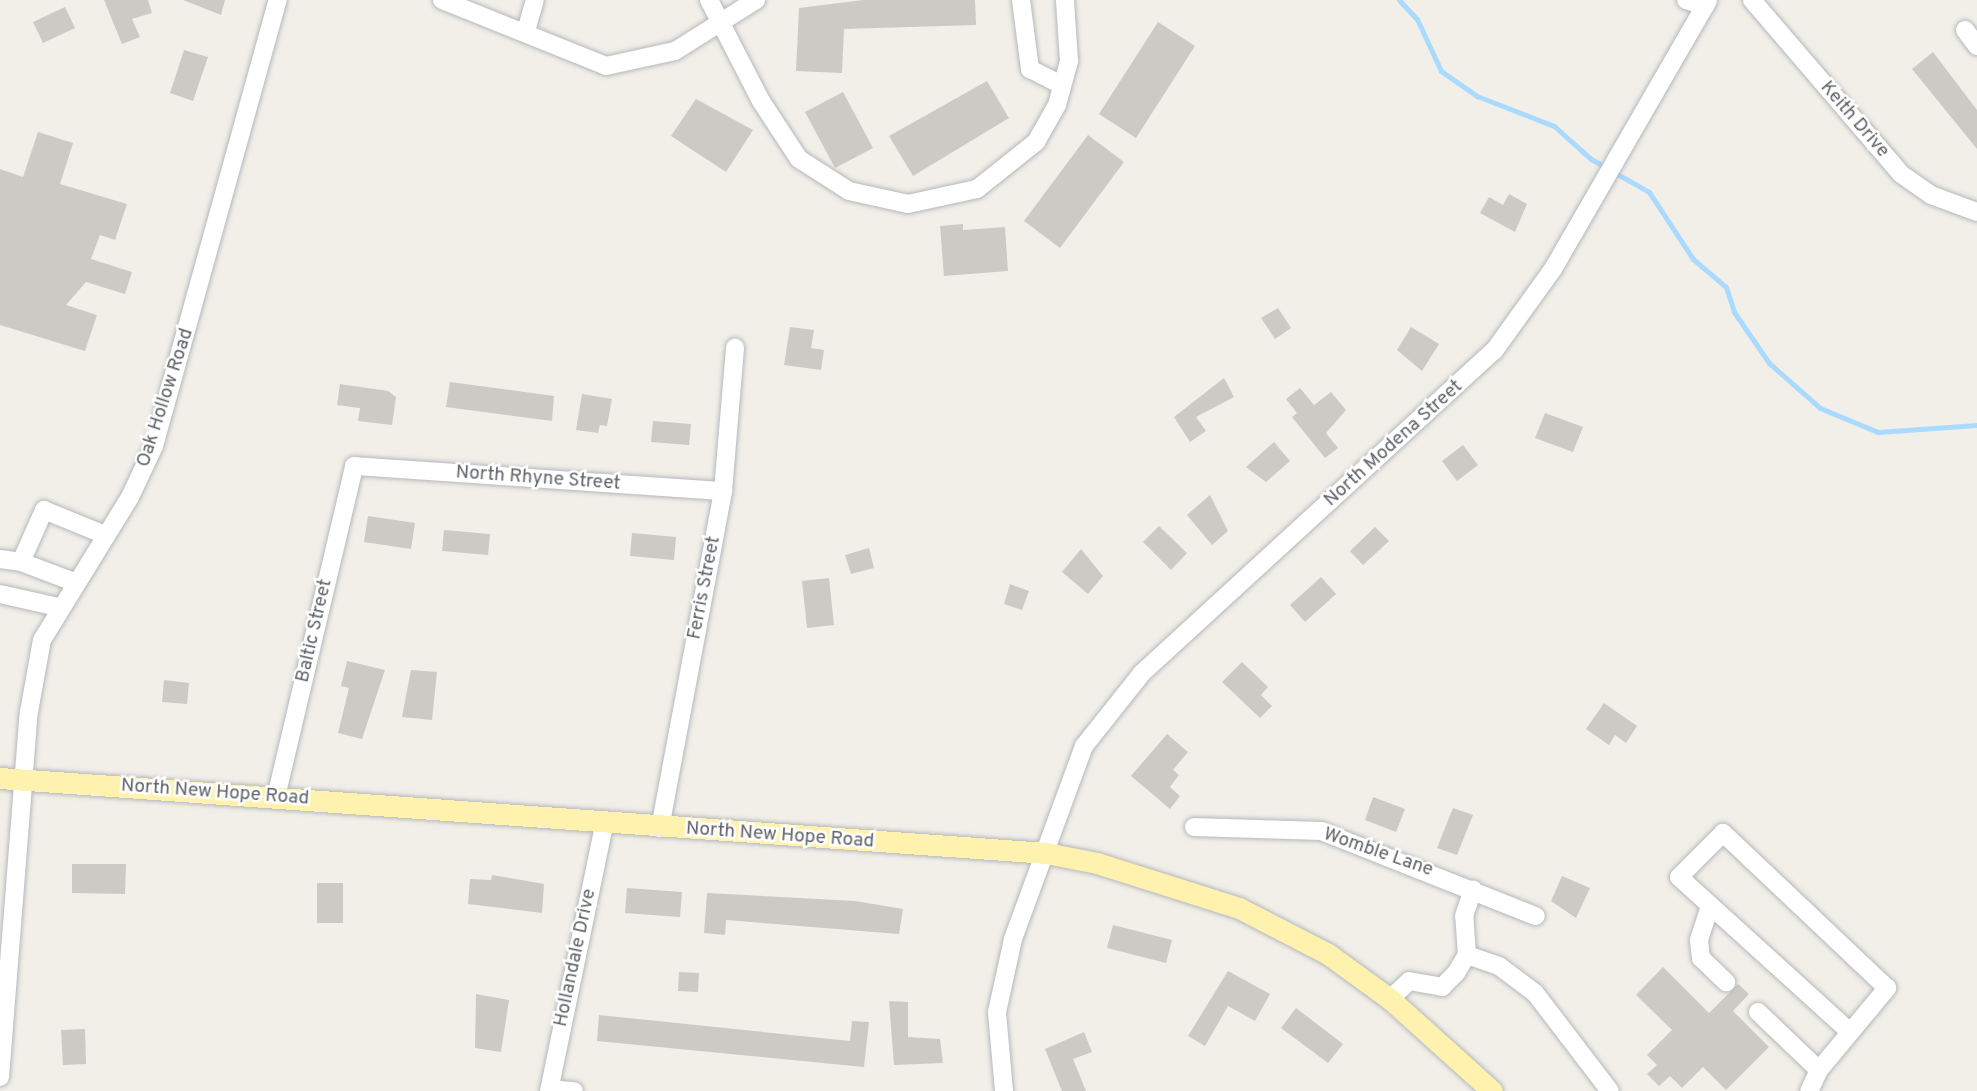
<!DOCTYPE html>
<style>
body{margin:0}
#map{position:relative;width:1977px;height:1091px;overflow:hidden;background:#f1efe8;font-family:Overpass,sans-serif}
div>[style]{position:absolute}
.stream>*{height:5px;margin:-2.5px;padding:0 2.5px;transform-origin:2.5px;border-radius:2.5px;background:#aadaff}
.building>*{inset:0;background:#cccac5}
.roads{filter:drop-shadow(0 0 2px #b5b8bc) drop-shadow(0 0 2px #b5b8bc)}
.minor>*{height:18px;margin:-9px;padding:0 9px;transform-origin:9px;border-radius:9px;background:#fff}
.major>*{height:21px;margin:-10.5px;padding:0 10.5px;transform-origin:10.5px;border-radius:10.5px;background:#fff2af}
span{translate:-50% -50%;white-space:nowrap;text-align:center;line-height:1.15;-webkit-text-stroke:5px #fff;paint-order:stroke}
.street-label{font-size:19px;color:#5f6368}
</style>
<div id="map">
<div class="stream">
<i style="left:1399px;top:0;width:26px;rotate:47deg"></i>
<i style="left:1417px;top:19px;width:57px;rotate:65.2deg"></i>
<i style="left:1441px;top:71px;width:44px;rotate:34.8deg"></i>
<i style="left:1477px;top:96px;width:83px;rotate:21.3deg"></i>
<i style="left:1554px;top:126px;width:50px;rotate:41.7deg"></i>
<i style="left:1591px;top:159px;width:67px;rotate:29.6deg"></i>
<i style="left:1649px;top:192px;width:80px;rotate:56.7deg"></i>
<i style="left:1693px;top:259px;width:43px;rotate:40.3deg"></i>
<i style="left:1726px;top:287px;width:26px;rotate:72deg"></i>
<i style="left:1734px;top:312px;width:62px;rotate:55.5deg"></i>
<i style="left:1769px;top:363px;width:68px;rotate:41.4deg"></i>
<i style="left:1820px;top:408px;width:63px;rotate:22.5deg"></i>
<i style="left:1878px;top:432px;width:99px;rotate:-4deg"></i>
</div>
<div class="building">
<i style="clip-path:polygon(104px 0,148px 0,152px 13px,132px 19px,140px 37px,122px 44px)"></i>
<i style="clip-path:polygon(183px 0,225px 0,221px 15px)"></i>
<i style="clip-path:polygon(863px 0,975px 0,976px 25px,844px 29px,842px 73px,796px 71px,799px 8px)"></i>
<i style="clip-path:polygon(65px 7px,75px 28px,43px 43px,33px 22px)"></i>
<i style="clip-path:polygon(1158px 22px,1195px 46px,1136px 138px,1099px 114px)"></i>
<i style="clip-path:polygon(184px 50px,208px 57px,193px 101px,170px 93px)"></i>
<i style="clip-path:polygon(1933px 52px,1977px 110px,1977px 149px,1912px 69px)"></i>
<i style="clip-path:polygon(987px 81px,1009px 118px,913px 176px,889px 136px)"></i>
<i style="clip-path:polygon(843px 92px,873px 148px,835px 168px,805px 112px)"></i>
<i style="clip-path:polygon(696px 99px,753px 130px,726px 172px,671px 136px)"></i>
<i style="clip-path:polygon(38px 132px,73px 143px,60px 184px,127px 204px,115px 240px,100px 235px,91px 259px,132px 272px,125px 294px,86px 282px,66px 305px,97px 315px,85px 351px,0 325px,0 169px,23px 177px)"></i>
<i style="clip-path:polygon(1088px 135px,1124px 162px,1060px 248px,1024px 221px)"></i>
<i style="clip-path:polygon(1509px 194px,1527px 204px,1515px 232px,1480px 213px,1489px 197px,1503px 205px)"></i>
<i style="clip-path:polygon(963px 224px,963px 230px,1005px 227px,1008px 271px,944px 276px,940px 226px)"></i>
<i style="clip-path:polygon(1278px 308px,1291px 328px,1275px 339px,1261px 318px)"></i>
<i style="clip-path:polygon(790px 327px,814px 330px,811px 348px,824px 350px,821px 370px,784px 365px)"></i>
<i style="clip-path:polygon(1411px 327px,1439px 344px,1422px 371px,1397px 350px)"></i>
<i style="clip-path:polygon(1224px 378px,1234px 397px,1196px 417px,1206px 431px,1190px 442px,1174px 417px)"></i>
<i style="clip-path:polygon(450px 382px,554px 396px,552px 421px,446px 407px)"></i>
<i style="clip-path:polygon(340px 384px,388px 391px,396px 397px,392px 425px,358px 421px,360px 408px,337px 405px)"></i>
<i style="clip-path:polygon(1300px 388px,1314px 405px,1331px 392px,1346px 410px,1326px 433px,1338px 448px,1325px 458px,1292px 417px,1297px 413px,1286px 399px)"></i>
<i style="clip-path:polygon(582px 394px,612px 399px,607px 426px,600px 425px,598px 433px,576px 430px)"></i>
<i style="clip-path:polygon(1545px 413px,1583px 427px,1573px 452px,1535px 438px)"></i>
<i style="clip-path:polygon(653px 421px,691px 424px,689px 445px,651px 442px)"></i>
<i style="clip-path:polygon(1274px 442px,1290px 461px,1266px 482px,1246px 467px)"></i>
<i style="clip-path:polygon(1463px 445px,1478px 465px,1457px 481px,1442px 461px)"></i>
<i style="clip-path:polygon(1210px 495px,1228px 531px,1212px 545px,1187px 515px)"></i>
<i style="clip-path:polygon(368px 516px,415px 523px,411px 549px,364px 542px)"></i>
<i style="clip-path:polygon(1159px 526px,1187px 553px,1171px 570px,1143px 542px)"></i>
<i style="clip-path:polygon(1375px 527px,1389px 541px,1363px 565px,1350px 551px)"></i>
<i style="clip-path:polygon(444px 530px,490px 534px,488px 555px,442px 551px)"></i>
<i style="clip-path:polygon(632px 533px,676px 537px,674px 560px,630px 556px)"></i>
<i style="clip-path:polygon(869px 548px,874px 568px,851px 574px,845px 555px)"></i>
<i style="clip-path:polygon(1081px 549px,1103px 576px,1088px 594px,1062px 572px)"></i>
<i style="clip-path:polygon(1321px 577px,1336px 594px,1305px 622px,1290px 605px)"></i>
<i style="clip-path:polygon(829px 578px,834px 625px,807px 628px,802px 581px)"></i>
<i style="clip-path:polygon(1010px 584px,1029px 591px,1022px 610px,1004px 604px)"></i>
<i style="clip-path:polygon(347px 661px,385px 670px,362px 739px,338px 733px,349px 688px,341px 686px)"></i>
<i style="clip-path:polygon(1242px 662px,1268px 687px,1261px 695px,1272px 706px,1260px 718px,1222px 682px)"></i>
<i style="clip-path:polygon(411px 670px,437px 672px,432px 720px,402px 717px)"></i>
<i style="clip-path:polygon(164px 680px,189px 683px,187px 704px,162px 702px)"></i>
<i style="clip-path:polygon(1604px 703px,1637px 726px,1626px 743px,1615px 735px,1609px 745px,1586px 729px)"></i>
<i style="clip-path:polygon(1167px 734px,1188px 752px,1173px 770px,1179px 775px,1170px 787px,1180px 796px,1170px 809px,1131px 776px)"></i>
<i style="clip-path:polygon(1373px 797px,1405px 809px,1396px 832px,1365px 820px)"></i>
<i style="clip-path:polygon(1453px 808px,1473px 815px,1457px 855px,1437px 848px)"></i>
<i style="clip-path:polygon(72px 864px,126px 864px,125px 894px,72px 893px)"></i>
<i style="clip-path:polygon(492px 875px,544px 884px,542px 913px,468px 904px,470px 879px,491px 880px)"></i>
<i style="clip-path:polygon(1562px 876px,1590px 888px,1576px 918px,1551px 901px)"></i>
<i style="clip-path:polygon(317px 883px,343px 883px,343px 923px,317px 923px)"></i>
<i style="clip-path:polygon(627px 888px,682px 892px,680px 917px,625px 913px)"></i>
<i style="clip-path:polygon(707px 893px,855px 901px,903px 909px,899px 934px,726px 920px,725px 935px,704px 933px)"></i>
<i style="clip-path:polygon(1113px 925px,1172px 940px,1166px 963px,1107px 948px)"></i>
<i style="clip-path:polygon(1663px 967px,1709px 1013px,1738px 984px,1749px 994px,1733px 1011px,1769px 1047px,1726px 1090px,1703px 1067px,1682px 1088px,1670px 1076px,1659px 1086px,1647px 1074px,1657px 1065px,1647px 1055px,1672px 1030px,1636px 995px)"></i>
<i style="clip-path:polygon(1228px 971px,1270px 994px,1255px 1021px,1228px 1006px,1205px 1046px,1188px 1036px)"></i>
<i style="clip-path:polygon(679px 972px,699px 973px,698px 992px,678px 991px)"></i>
<i style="clip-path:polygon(476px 994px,509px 1000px,501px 1052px,475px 1048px)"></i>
<i style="clip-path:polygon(889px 1001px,908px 1002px,908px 1037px,940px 1039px,943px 1063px,894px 1065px)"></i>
<i style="clip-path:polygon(1296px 1008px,1343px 1044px,1328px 1063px,1281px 1028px)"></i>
<i style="clip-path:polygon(599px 1015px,850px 1041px,852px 1021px,869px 1022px,864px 1067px,597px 1041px)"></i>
<i style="clip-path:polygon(85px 1029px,86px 1064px,63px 1065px,61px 1030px)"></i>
<i style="clip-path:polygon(1084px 1032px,1092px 1052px,1073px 1059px,1086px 1091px,1062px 1091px,1045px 1049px)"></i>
</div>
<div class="roads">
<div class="minor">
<i style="left:442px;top:0;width:177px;rotate:21.9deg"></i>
<i style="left:606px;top:66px;width:71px;rotate:-12.3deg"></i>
<i style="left:675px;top:51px;width:96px;rotate:-32.2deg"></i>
<i style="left:709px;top:0;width:114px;rotate:62.8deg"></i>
<i style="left:761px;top:101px;width:69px;rotate:56.8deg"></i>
<i style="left:799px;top:159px;width:59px;rotate:32.6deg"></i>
<i style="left:849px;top:191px;width:60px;rotate:12.4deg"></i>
<i style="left:908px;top:204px;width:71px;rotate:-12.3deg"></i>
<i style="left:977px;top:189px;width:75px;rotate:-38.5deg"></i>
<i style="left:1036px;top:142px;width:43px;rotate:-60.4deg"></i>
<i style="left:1057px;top:105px;width:46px;rotate:-74.7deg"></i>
<i style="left:1069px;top:61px;width:61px;rotate:-93.8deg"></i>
<i style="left:1021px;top:0;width:70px;rotate:82.6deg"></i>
<i style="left:1030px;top:69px;width:36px;rotate:27deg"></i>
<i style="left:1686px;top:0;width:20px;rotate:18deg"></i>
<i style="left:1752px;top:0;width:229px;rotate:49.4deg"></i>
<i style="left:1901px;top:174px;width:37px;rotate:35deg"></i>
<i style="left:1931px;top:195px;width:49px;rotate:20.3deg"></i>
<i style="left:1965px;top:30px;width:20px;rotate:53deg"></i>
<i style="left:526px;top:31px;width:32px;rotate:-74deg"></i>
<i style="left:0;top:559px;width:21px;rotate:8deg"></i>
<i style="left:74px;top:582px;width:57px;rotate:-159.3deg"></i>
<i style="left:21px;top:562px;width:57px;rotate:-66.1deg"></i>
<i style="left:44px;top:510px;width:66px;rotate:22.3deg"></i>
<i style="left:0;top:594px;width:59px;rotate:12.6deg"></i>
<i style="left:276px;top:797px;width:340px;rotate:-76.7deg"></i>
<i style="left:354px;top:466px;width:370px;rotate:3.9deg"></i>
<i style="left:1194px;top:827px;width:127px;rotate:1.8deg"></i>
<i style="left:1321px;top:831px;width:231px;rotate:21.6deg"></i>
<i style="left:660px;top:828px;width:343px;rotate:-79.4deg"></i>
<i style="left:723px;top:491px;width:144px;rotate:-85.2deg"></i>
<i style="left:1710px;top:906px;width:36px;rotate:108deg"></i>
<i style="left:1699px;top:940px;width:18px;rotate:84deg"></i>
<i style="left:1701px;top:958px;width:35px;rotate:44deg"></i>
<i style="left:1467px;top:955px;width:34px;rotate:19deg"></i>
<i style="left:1499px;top:966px;width:45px;rotate:36.9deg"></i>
<i style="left:1535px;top:993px;width:123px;rotate:52.6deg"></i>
<i style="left:1390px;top:999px;width:26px;rotate:-43deg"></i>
<i style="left:1409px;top:981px;width:34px;rotate:10deg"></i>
<i style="left:1442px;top:987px;width:20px;rotate:-45deg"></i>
<i style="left:1456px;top:973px;width:21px;rotate:-59deg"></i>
<i style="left:1467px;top:955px;width:39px;rotate:-94deg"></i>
<i style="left:1464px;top:916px;width:28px;rotate:-71deg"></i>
<i style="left:1758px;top:1012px;width:84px;rotate:43.6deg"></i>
<i style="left:1819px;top:1070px;width:23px;rotate:115deg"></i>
<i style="left:1819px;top:1070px;width:107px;rotate:-50.3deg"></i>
<i style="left:1887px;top:988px;width:226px;rotate:-136.6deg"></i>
<i style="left:1723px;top:833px;width:62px;rotate:135deg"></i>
<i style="left:1679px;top:877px;width:231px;rotate:42.2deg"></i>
<i style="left:0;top:1077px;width:366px;rotate:-85.5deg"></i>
<i style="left:29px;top:712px;width:73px;rotate:-79.8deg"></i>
<i style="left:42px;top:640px;width:168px;rotate:-58.4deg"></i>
<i style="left:130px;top:497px;width:56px;rotate:-64.8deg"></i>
<i style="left:154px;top:446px;width:463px;rotate:-74.5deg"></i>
<i style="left:550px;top:1089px;width:24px;rotate:5deg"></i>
<i style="left:549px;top:1091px;width:272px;rotate:-78.3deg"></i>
<i style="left:1004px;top:1091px;width:79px;rotate:-95.1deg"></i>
<i style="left:997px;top:1012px;width:75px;rotate:-77.6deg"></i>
<i style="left:1013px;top:939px;width:206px;rotate:-69.8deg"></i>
<i style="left:1084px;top:746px;width:93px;rotate:-51.5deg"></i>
<i style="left:1142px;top:673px;width:477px;rotate:-42.5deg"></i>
<i style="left:1494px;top:351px;width:101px;rotate:-54.3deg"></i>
<i style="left:1553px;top:269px;width:310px;rotate:-60deg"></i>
</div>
<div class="major">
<i style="left:0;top:778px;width:1049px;rotate:4.1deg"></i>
<i style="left:1046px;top:853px;width:52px;rotate:11.1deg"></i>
<i style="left:1097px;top:863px;width:149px;rotate:17.6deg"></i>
<i style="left:1239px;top:908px;width:100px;rotate:27.3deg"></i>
<i style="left:1328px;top:954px;width:77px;rotate:36deg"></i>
<i style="left:1390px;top:999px;width:137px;rotate:42deg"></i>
</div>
</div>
<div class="street-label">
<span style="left:1854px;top:120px;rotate:49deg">Keith Drive</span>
<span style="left:166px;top:398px;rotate:-72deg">Oak Hollow Road</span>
<span style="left:1394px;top:444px;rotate:-42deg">North Modena Street</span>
<span style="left:538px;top:479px;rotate:4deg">North Rhyne Street</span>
<span style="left:705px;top:588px;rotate:-79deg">Ferris Street</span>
<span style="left:315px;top:631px;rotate:-77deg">Baltic Street</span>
<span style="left:215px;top:793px;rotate:4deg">North New Hope Road</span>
<span style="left:780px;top:836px;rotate:4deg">North New Hope Road</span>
<span style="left:1378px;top:853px;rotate:19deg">Womble Lane</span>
<span style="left:576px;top:958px;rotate:-78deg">Hollandale Drive</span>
</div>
</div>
